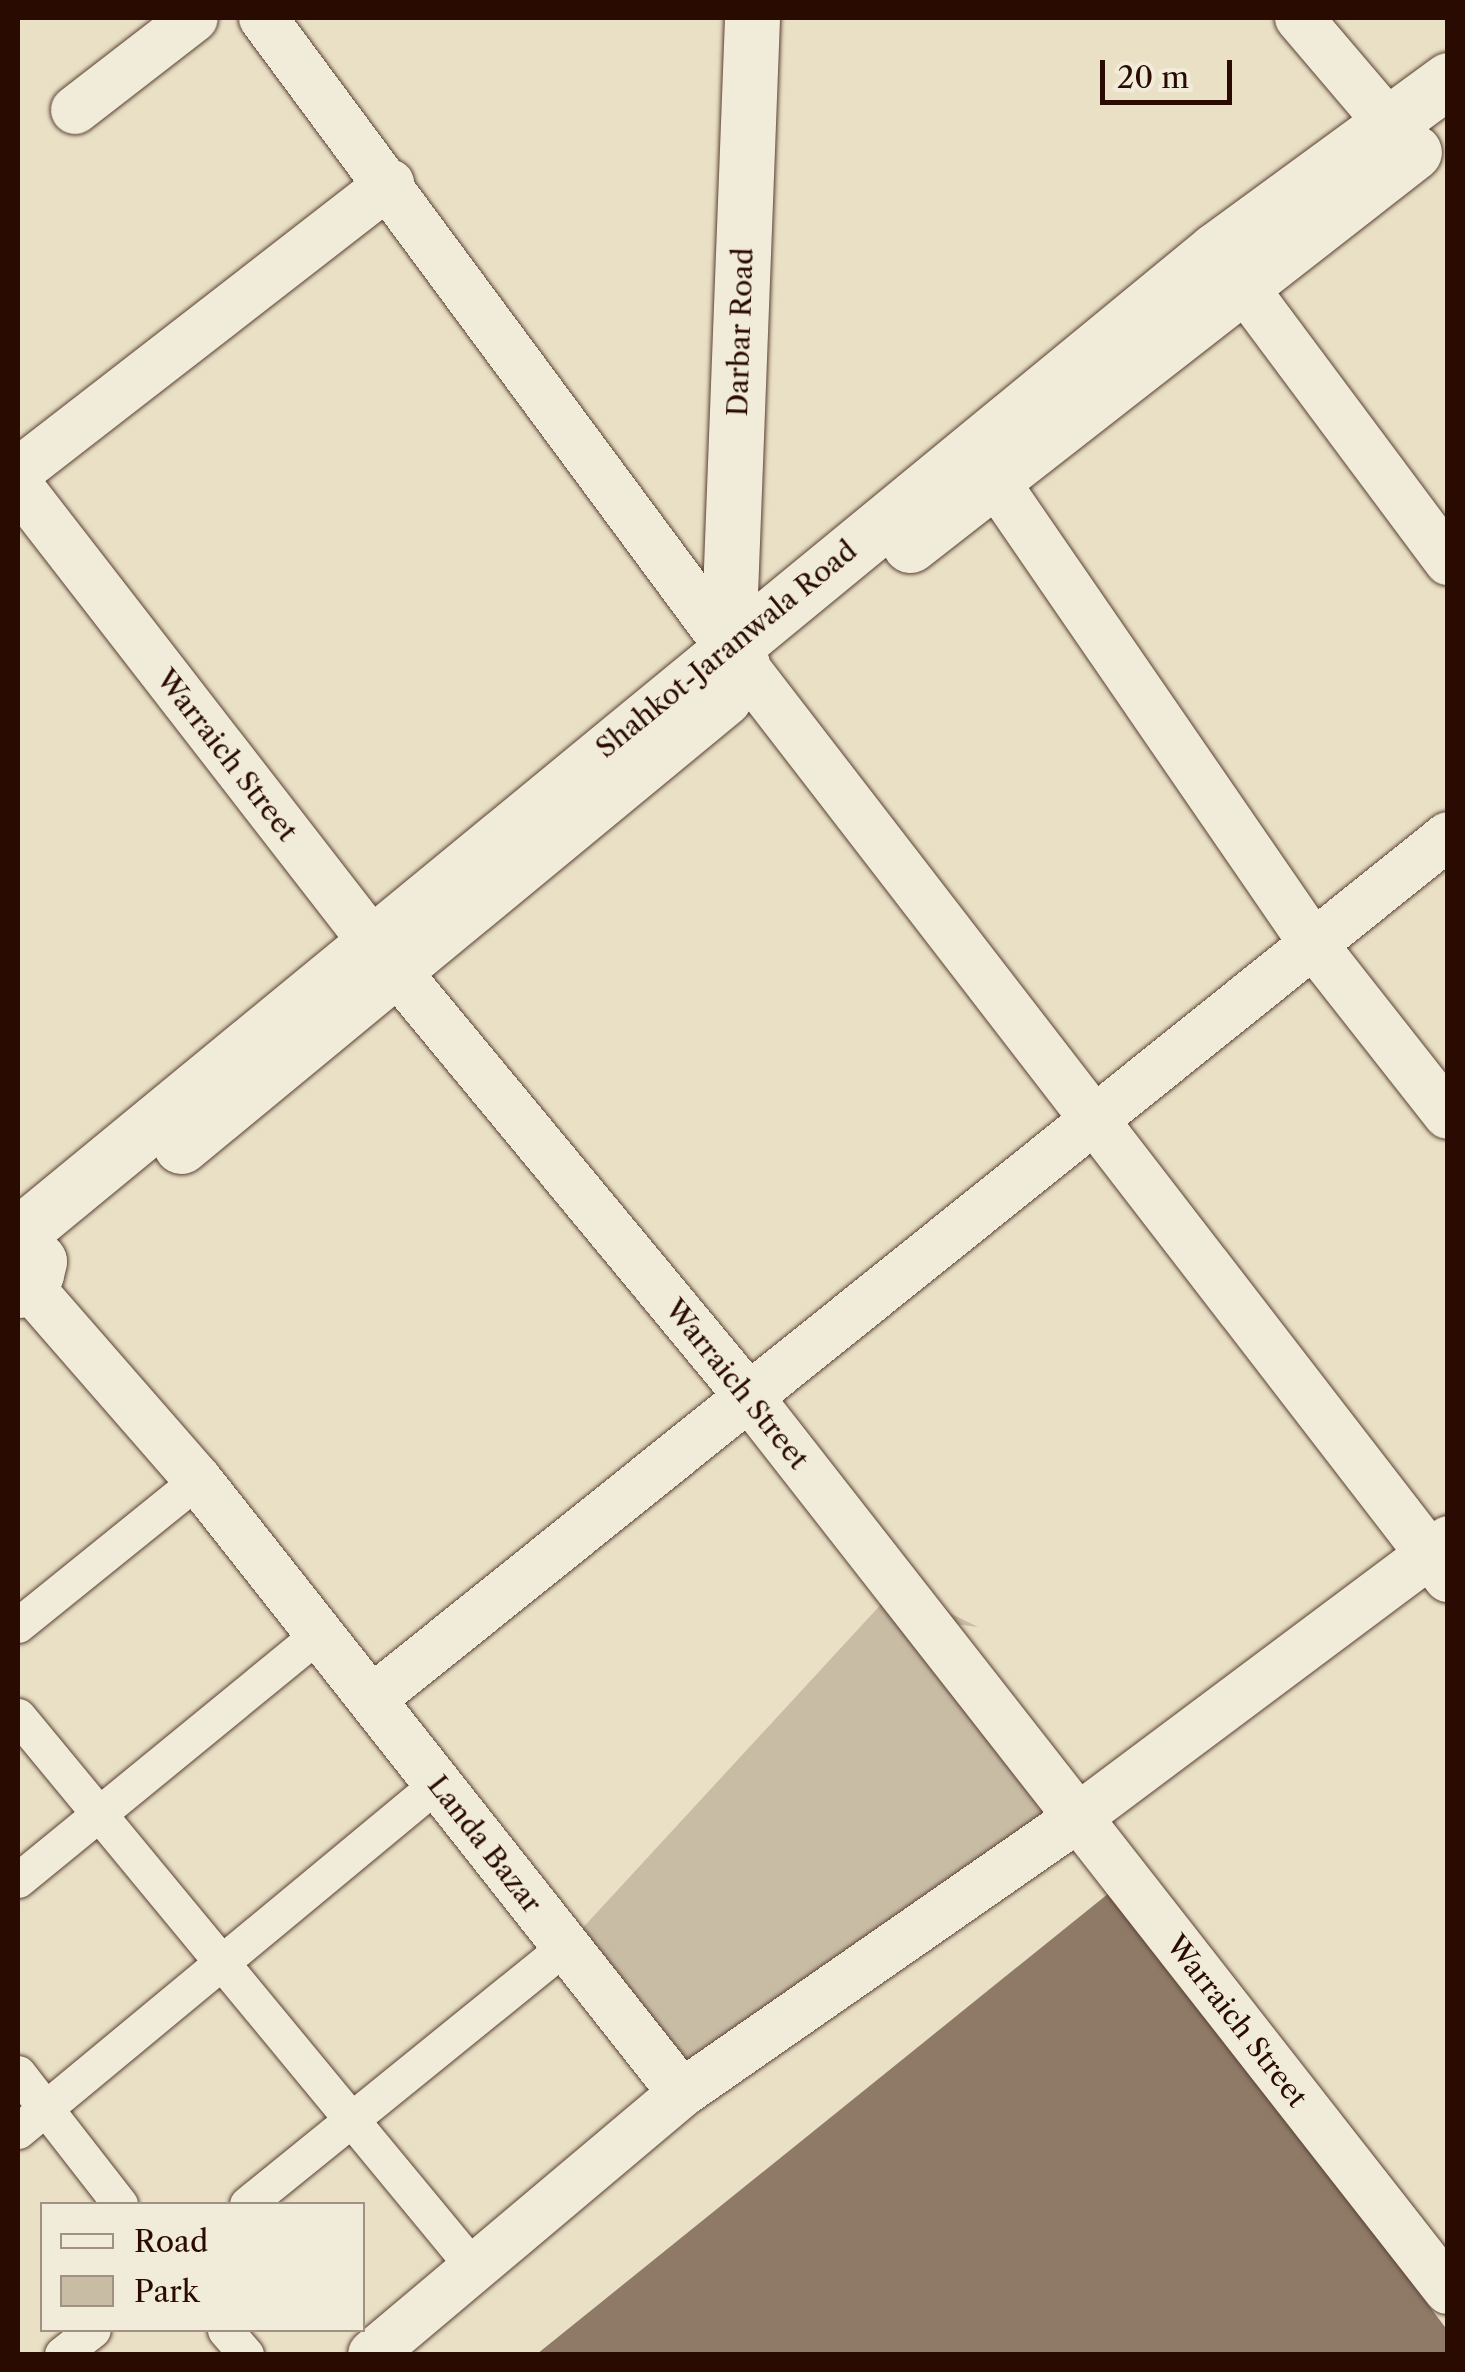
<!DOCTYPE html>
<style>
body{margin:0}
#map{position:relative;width:1465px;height:2372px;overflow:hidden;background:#eae0c6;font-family:"Libre Caslon Text",serif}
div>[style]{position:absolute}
.green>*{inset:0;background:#c9bca5}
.building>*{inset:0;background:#8e7a67}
.roads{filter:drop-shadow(0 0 2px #5a4032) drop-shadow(0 0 2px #5a4032)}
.pedestrian>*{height:35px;margin:-17.5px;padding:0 17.5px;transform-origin:17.5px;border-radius:17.5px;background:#f1ebda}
.minor>*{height:48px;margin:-24px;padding:0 24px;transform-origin:24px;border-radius:24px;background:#f1ebda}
.tertiary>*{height:55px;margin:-27.5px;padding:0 27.5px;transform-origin:27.5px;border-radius:27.5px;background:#f1ebda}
span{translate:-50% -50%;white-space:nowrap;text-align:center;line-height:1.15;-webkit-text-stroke:8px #f1ebda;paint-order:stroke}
.street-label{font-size:28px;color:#2a0b01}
.frame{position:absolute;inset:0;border:20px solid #2a0b01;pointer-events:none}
.legend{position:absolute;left:40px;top:2202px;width:325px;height:130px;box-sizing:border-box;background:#f1ebda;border:2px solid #a19183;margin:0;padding:12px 18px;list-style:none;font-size:30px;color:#2a0b01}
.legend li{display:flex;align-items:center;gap:20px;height:50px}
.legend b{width:50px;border:2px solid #a19183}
.scale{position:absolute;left:1100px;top:60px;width:132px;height:45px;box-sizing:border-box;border:5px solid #2a0b01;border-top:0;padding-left:12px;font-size:30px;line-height:35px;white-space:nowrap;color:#2a0b01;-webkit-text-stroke:8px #f1ebda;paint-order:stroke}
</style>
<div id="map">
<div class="green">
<i style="clip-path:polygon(897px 1587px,978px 1627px,925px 1620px,1077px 1818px,682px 2093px,566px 1946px)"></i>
</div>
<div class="building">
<i style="clip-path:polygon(1114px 1889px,1448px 2331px,1448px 2354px,537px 2354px)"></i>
</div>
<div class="roads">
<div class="pedestrian">
<i style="left:18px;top:1625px;width:231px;rotate:-38.9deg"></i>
<i style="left:18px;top:1716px;width:716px;rotate:50.44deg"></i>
<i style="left:18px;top:1880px;width:389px;rotate:-39.3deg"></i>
<i style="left:18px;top:2073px;width:166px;rotate:52.1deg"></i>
<i style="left:18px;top:2131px;width:545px;rotate:-39.64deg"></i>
<i style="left:247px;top:2204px;width:410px;rotate:-39deg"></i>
<i style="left:225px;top:2330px;width:32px;rotate:49deg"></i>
<i style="left:62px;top:2354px;width:39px;rotate:-38deg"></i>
</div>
<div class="minor">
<i style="left:263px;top:18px;width:781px;rotate:53.48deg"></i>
<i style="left:1299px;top:18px;width:140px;rotate:49.6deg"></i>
<i style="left:75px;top:110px;width:150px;rotate:-37.7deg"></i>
<i style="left:1220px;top:255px;width:382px;rotate:53.3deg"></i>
<i style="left:973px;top:449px;width:602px;rotate:55.49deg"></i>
<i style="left:1314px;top:945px;width:216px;rotate:51.8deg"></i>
<i style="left:18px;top:472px;width:471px;rotate:-37.8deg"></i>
<i style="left:18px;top:485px;width:574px;rotate:52.21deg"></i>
<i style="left:370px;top:939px;width:594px;rotate:50.39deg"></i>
<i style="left:749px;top:1397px;width:1134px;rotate:51.95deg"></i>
<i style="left:751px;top:675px;width:1141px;rotate:52.34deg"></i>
<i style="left:28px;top:1285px;width:259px;rotate:48.9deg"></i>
<i style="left:198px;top:1480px;width:781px;rotate:51.71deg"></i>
<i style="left:682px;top:2093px;width:405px;rotate:139.9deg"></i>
<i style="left:372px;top:1699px;width:1379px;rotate:-38.73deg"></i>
<i style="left:682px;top:2093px;width:481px;rotate:-34.8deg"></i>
<i style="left:1077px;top:1818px;width:464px;rotate:-36.8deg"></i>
</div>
<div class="tertiary">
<i style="left:910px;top:545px;width:639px;rotate:-37.95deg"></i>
<i style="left:742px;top:664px;width:23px;rotate:-128deg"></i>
<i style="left:728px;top:646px;width:628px;rotate:-87.81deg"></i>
<i style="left:181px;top:1146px;width:704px;rotate:-39.52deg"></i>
<i style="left:18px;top:1235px;width:1551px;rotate:-39.43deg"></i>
<i style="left:1216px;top:250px;width:288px;rotate:-36.2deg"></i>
<i style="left:18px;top:1237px;width:32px;rotate:49deg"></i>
<i style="left:39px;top:1261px;width:13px;rotate:103deg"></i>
<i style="left:36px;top:1274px;width:24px;rotate:138deg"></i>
</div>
</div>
<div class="street-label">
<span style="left:740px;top:332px;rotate:-88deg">Darbar Road</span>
<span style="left:726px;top:649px;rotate:-39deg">Shahkot-Jaranwala Road</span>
<span style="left:227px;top:755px;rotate:52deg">Warraich Street</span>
<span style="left:737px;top:1384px;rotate:51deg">Warraich Street</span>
<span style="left:485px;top:1844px;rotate:52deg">Landa Bazar</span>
<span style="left:1237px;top:2021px;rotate:52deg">Warraich Street</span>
</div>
<div class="frame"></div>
<ul class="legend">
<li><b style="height:12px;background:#f1ebda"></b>Road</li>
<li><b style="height:28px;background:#c9bca5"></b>Park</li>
</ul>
<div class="scale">20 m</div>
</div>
